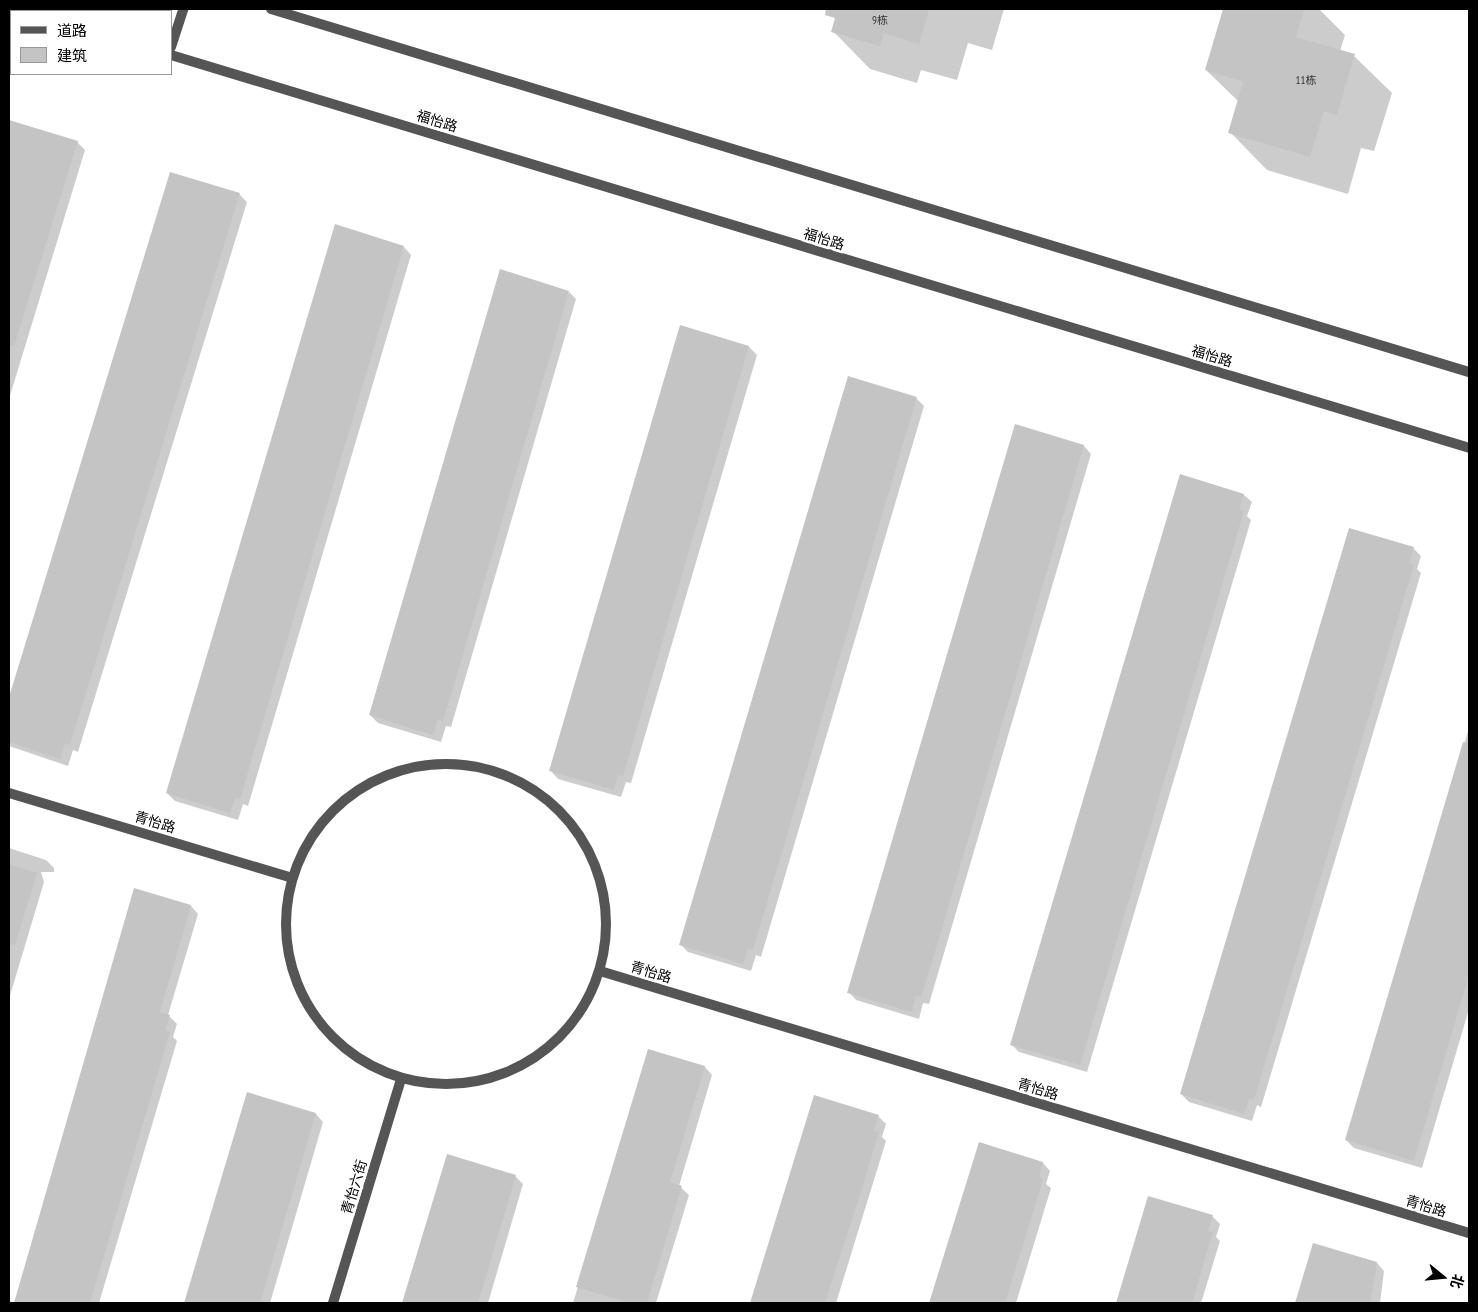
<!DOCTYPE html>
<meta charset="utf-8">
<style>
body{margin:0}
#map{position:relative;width:1478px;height:1312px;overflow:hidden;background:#fff;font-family:"PT Sans Narrow","Noto Sans SC",sans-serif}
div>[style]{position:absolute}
.shadow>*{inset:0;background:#0003}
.building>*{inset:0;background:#c4c4c4}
.lane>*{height:10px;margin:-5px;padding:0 5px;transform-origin:5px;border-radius:5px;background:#555}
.lane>.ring{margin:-5px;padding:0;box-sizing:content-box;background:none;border:10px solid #555;border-radius:50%}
.street>*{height:10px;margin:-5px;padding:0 5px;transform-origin:5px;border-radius:5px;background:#555}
span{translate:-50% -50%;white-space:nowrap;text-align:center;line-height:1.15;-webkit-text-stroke:5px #fff;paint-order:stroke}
.number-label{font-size:11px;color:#313131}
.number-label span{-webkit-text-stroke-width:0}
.street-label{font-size:14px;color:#000}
.frame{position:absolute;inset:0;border:10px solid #000;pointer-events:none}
.legend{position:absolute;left:10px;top:10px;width:162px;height:65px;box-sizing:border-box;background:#fff;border:1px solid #999;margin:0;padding:6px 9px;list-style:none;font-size:15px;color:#000}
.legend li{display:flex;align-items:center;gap:10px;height:25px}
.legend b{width:25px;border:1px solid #999}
.north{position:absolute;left:1418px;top:1252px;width:50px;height:50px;-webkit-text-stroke:4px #fff;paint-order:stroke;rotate:107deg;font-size:14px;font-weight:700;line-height:20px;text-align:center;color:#000}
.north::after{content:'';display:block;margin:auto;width:18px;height:22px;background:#000;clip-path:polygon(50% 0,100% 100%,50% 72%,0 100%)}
</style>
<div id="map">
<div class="shadow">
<i style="clip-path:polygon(840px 9px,1004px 9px,992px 50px,968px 43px,957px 80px,921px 70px,917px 83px,870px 69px,833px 31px)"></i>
<i style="clip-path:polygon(1224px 9px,1319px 9px,1345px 35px,1340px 51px,1354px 56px,1392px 93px,1374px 151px,1361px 148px,1348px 194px,1267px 170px,1230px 132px,1239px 102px,1206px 70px)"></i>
<i style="clip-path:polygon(9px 123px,77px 142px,85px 150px,9px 399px)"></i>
<i style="clip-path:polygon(171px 174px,239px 194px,247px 202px,78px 752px,73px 750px,68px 766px,9px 746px,9px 700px)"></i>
<i style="clip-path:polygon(404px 247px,411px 255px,248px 806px,243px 804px,238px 820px,175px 801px,167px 793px)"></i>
<i style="clip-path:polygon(569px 292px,576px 299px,451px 727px,446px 726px,441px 742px,378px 723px,370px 715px)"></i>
<i style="clip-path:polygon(681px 327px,749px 347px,757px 355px,631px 783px,626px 782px,621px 797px,558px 779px,551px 771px)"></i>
<i style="clip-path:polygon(916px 398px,924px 406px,761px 957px,756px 955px,751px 971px,688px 952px,680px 944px)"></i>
<i style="clip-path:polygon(1016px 426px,1084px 446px,1091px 454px,929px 1004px,923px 1003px,919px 1019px,856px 1000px,849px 992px)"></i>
<i style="clip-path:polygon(1181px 476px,1244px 495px,1252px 502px,1247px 516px,1251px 520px,1087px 1072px,1019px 1052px,1012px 1045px)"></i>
<i style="clip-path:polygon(1413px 548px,1421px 556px,1417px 569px,1421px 573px,1261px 1107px,1257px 1105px,1252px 1121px,1189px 1102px,1181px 1094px)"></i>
<i style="clip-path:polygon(1469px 728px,1469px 1009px,1422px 1168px,1354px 1148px,1346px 1140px)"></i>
<i style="clip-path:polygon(9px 848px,46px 860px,54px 868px,54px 872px,41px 872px,44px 882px,9px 999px)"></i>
<i style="clip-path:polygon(135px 889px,191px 906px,198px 914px,168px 1015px,177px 1024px,173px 1037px,177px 1041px,99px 1303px,15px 1303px)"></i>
<i style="clip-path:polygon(649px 1050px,705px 1067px,712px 1075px,679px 1186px,689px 1195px,656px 1303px,573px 1303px)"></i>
<i style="clip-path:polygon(248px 1094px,316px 1114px,323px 1122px,270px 1303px,186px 1303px)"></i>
<i style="clip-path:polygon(815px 1097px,878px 1116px,886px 1124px,882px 1137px,886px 1141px,836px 1303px,752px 1303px)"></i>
<i style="clip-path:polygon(980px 1144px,1043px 1163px,1050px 1171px,1046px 1184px,1051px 1188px,1016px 1303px,932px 1303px)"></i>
<i style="clip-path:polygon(447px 1156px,515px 1176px,523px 1184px,488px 1303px,404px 1303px)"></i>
<i style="clip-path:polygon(1149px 1198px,1212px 1216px,1220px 1224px,1216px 1237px,1220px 1241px,1201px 1303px,1117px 1303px)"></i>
<i style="clip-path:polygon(1314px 1244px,1377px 1263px,1384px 1271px,1380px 1303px,1296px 1303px)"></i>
</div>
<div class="building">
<i style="clip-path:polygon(826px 9px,929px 9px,919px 44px,884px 33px,880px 46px,831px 32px,835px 18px,825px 15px)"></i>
<i style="clip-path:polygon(1223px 9px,1304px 9px,1296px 37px,1355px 54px,1337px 115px,1324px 111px,1310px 157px,1228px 133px,1243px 82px,1205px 70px)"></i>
<i style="clip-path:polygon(9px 120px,78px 141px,14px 346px,9px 345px)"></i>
<i style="clip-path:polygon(170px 172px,240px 193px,70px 745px,65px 743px,60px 759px,9px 742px,9px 697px)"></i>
<i style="clip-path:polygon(335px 224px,404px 246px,240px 799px,235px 797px,230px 813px,166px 793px)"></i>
<i style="clip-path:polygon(500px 269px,569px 291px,460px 665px,443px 721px,438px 719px,433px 735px,369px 715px)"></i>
<i style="clip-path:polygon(680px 325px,749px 346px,623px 776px,618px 775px,614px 790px,549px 771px)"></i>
<i style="clip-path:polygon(848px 376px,917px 397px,753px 950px,748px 948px,743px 964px,679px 945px)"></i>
<i style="clip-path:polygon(1015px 424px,1084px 445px,938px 942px,921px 997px,916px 996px,912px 1012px,847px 993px)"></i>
<i style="clip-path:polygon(1180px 474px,1244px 494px,1239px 510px,1244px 511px,1080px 1065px,1010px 1045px)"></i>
<i style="clip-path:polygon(1349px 528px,1414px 547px,1409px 563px,1414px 565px,1254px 1100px,1249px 1098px,1244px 1114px,1180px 1094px)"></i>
<i style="clip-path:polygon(1463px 742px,1469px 743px,1469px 975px,1414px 1161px,1345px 1140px)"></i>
<i style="clip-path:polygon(9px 864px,37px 873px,15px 945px,9px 944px)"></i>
<i style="clip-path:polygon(134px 888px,191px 905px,160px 1012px,170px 1015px,165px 1031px,170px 1032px,90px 1303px,14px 1303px)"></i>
<i style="clip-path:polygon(648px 1049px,705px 1066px,670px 1182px,682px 1186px,647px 1303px,630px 1303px,576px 1287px)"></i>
<i style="clip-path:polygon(247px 1092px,316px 1113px,260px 1303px,184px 1303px)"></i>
<i style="clip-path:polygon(814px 1095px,879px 1115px,874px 1131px,879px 1132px,862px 1188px,825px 1303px,750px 1303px)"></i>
<i style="clip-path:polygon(979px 1142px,1043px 1162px,1039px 1178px,1043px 1179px,1026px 1235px,1005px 1303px,929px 1303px)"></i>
<i style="clip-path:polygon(447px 1154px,516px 1175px,478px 1303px,402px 1303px)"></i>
<i style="clip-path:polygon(1148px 1196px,1213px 1215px,1208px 1231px,1213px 1232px,1192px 1303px,1116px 1303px)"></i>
<i style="clip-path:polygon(1313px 1243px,1377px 1262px,1370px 1303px,1295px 1303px)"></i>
</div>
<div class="lane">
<i class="ring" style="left:286px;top:764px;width:310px;height:310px"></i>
<i style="left:9px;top:793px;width:296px;rotate:16.7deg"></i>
<i style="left:600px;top:971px;width:908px;rotate:16.78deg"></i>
<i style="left:333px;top:1303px;width:234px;rotate:-73.1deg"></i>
</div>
<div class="street">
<i style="left:17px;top:9px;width:8px;rotate:14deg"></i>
<i style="left:271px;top:9px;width:1252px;rotate:16.86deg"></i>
<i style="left:171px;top:47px;width:40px;rotate:-72deg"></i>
<i style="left:171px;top:55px;width:1356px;rotate:16.84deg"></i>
</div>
<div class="number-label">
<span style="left:880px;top:20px">9栋</span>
<span style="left:1306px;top:80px">11栋</span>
</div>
<div class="street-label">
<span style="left:437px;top:121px;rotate:17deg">福怡路</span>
<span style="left:824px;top:239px;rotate:17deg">福怡路</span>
<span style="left:1212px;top:356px;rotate:17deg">福怡路</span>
<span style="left:155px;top:822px;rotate:17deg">青怡路</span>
<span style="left:651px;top:972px;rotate:17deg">青怡路</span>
<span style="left:1038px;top:1089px;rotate:17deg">青怡路</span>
<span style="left:354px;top:1187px;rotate:-73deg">青怡六街</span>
<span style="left:1426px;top:1206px;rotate:17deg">青怡路</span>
</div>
<div class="frame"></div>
<ul class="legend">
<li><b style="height:6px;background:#555"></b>道路</li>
<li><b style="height:14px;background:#c4c4c4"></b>建筑</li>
</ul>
<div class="north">北</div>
</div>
